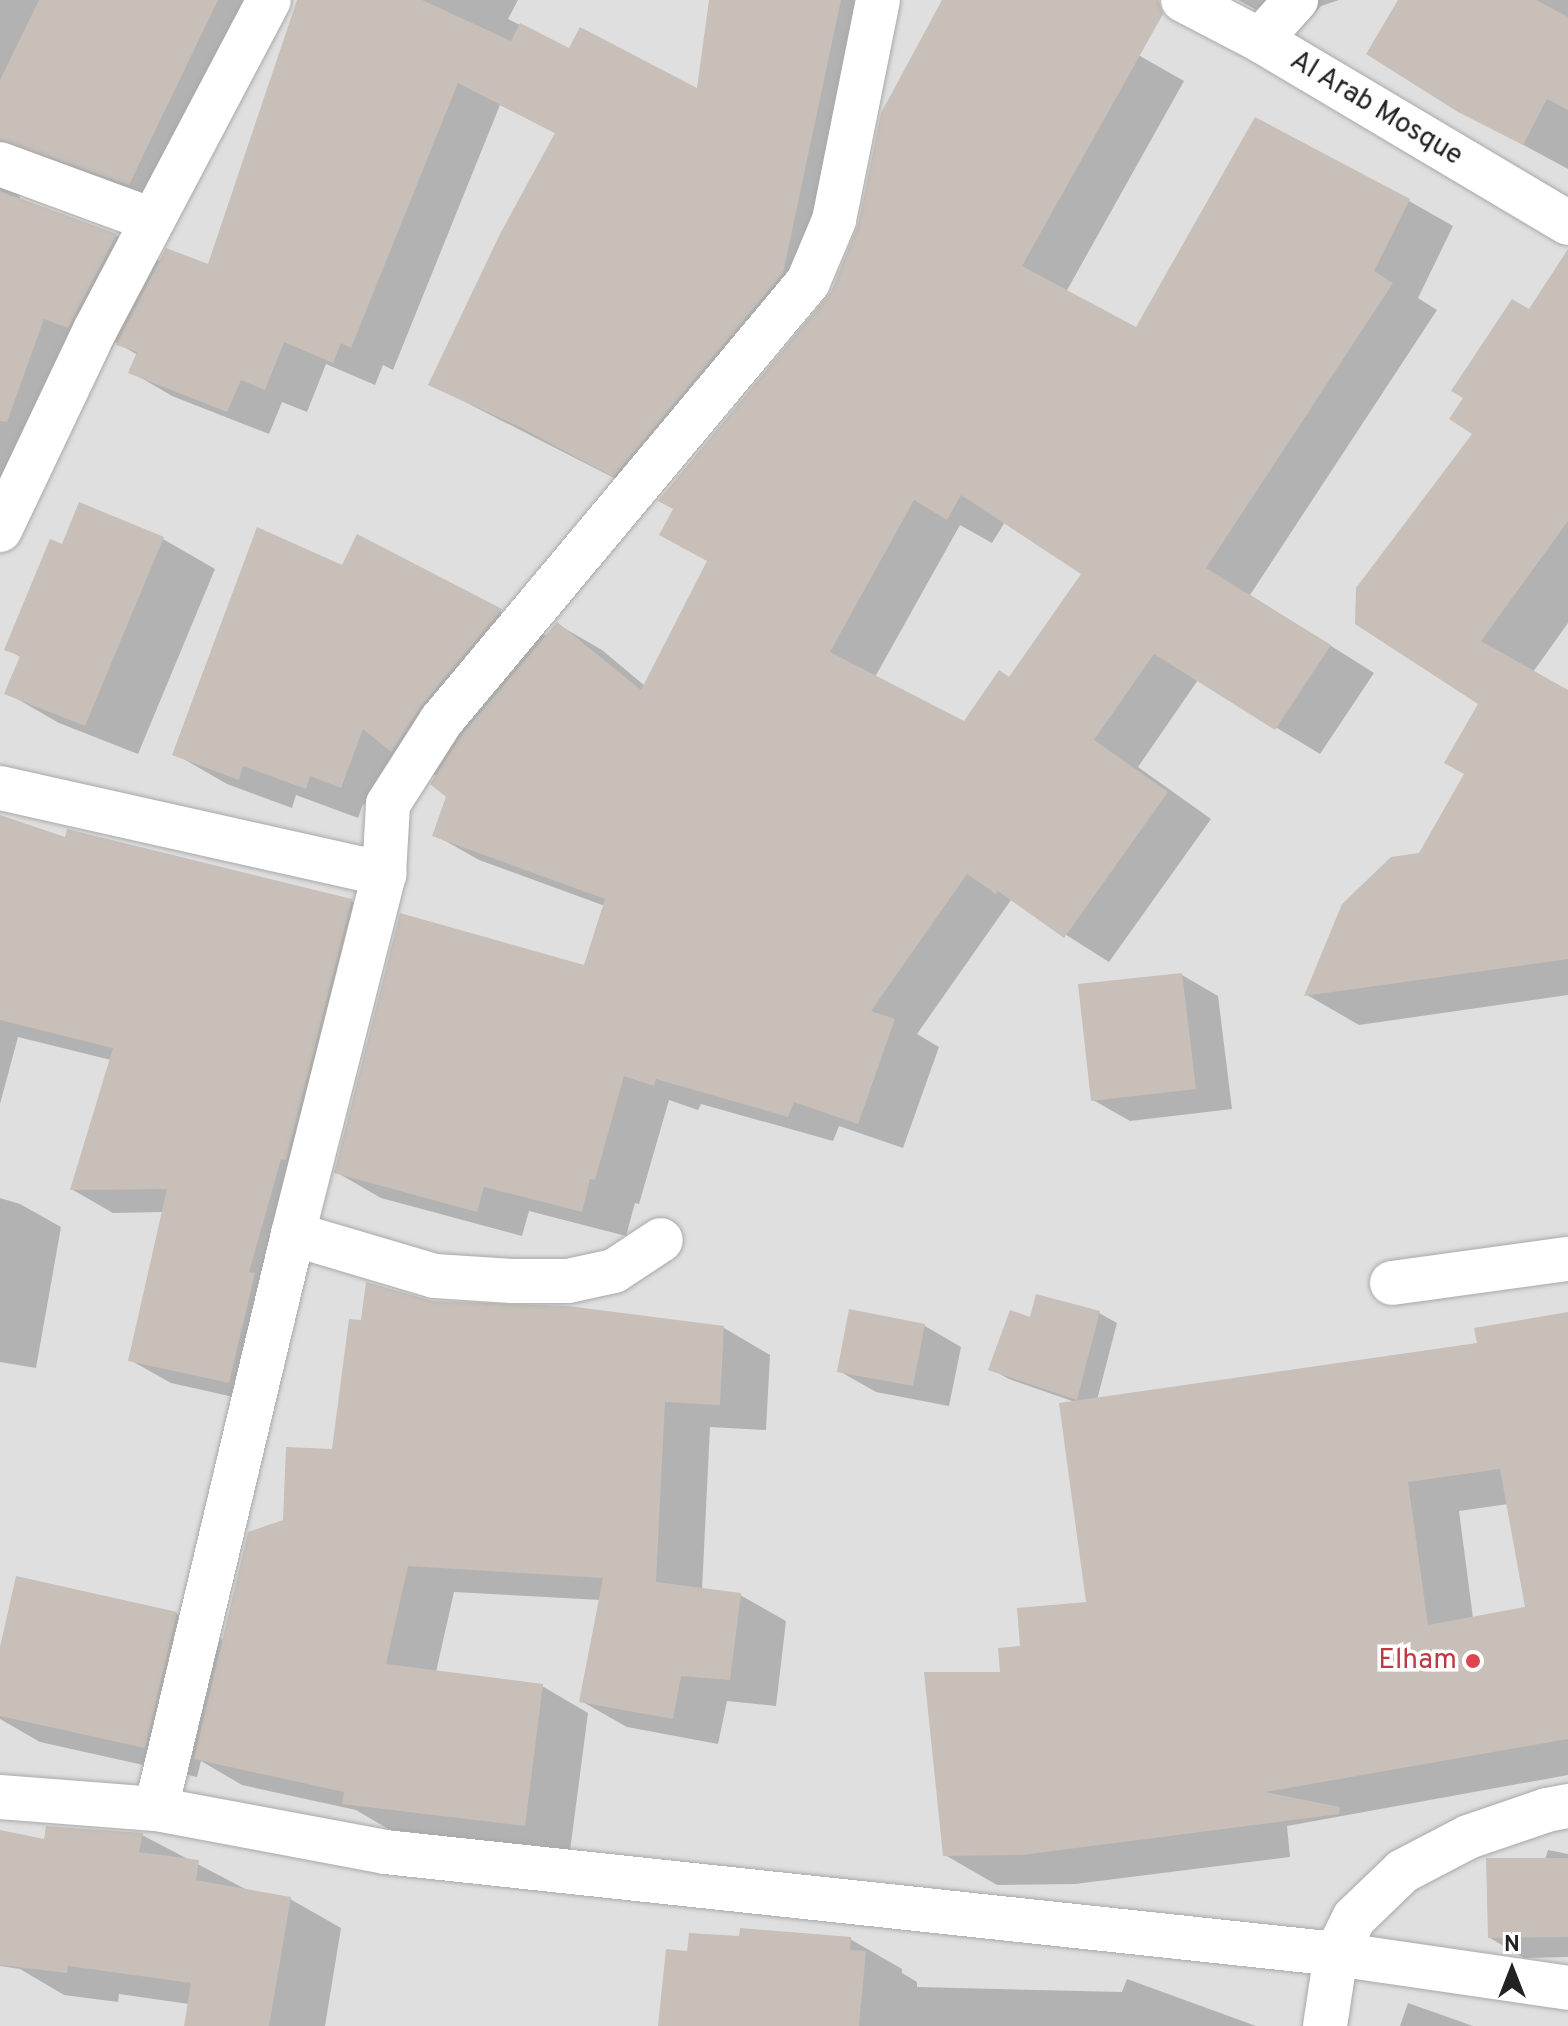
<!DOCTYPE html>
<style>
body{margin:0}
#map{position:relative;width:1568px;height:2026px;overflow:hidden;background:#f2efe9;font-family:Overpass,sans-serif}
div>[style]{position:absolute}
.residential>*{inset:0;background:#e0dfdf}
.shadow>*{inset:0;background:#0003}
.building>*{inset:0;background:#c7bfb8}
.roads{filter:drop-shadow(0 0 2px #a9a9a9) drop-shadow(0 0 2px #a9a9a9)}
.minor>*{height:44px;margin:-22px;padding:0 22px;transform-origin:22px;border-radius:22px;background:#fff}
.dots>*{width:22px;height:22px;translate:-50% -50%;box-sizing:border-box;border:4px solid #fff;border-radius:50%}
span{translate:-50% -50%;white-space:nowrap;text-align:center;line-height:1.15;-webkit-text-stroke:7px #fff;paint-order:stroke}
.street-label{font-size:28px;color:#222}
.health-label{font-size:28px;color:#be3a42}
.right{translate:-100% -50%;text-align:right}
.north{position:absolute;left:1472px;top:1930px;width:80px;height:80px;-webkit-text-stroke:6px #fff;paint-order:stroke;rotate:0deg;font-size:22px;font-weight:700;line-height:32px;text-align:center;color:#222}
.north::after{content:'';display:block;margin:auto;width:28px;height:36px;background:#222;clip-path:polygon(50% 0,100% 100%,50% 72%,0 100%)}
</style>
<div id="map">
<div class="residential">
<i style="clip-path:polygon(0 0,1568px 0,1568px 2026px,0 2026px)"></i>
</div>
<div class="shadow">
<i style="clip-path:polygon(0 0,272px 0,171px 207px,19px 179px,20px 200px,117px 236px,162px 262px,209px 267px,299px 0,518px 0,508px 19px,570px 50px,698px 91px,711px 0,887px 0,824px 297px,655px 499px,430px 384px,557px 134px,500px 105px,393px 370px,383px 365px,375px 385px,326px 364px,307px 412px,282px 402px,269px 434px,172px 396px,131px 372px,138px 355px,115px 342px,111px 350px,86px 342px,0 504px)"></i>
<i style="clip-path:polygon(evenodd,945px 0,1053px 0,1096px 31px,1184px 81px,1066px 292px,1137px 330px,1409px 201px,1453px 226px,1418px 298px,1437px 310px,1250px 595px,1374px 673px,1320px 754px,1198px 680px,1138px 767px,1211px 819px,1109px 962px,1011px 900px,917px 1034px,939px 1047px,903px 1148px,839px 1126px,833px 1141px,701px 1104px,698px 1110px,669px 1100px,639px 1204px,635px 1203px,626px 1236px,529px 1211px,522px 1236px,381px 1198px,336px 1172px,585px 967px,605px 906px,479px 860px,435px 835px,449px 797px,438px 777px,414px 763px,394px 817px,363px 804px,358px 818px,296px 795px,292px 808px,227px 784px,175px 754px,343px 567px,357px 536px,547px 636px,557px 624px,602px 650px,645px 686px,709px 562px,833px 293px,945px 0,1005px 522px,1084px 573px,1010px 679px,965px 723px,875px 677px,960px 525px,992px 543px,1005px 522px)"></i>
<i style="clip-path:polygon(1238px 0,1339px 0,1321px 6px,1298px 32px)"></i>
<i style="clip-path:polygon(1401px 0,1568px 0,1568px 169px,1459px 110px)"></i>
<i style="clip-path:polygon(1568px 297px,1568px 623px,1533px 672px,1568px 693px,1568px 995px,1359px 1025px,1307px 995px,1420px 855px,1466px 773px,1481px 704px,1474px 433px,1530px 311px)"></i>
<i style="clip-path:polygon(163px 539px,215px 569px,138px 754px,59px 723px,7px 693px,22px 658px,7px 649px,63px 547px)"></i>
<i style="clip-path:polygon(0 817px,66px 840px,351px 901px,392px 924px,270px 1405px,171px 1383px,130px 1360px,164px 1212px,113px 1213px,73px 1190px,111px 1060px,18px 1037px,0 1104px)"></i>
<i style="clip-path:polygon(1182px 975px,1218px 996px,1232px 1109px,1130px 1121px,1093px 1100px)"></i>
<i style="clip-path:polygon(0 1198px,20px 1204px,61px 1227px,36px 1368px,0 1362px)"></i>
<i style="clip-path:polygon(433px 1303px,724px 1328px,770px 1355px,766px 1430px,710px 1427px,702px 1590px,740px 1595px,786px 1621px,776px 1706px,727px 1701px,718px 1744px,627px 1727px,581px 1701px,601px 1600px,454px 1592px,436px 1672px,542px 1686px,588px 1713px,570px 1851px,390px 1830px,356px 1810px,242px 1785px,201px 1761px,197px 1777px,40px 1742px,0 1719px,0 1656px,177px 1614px,224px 1641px,285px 1522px,334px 1451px,363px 1322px)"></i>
<i style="clip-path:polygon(evenodd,1099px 1313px,1117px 1323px,1097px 1400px,1479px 1345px,1568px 1314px,1568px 1775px,1287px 1826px,1290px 1857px,1075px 1884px,997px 1885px,945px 1855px,1002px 1673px,1023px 1648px,1088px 1604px,1078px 1403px,1009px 1379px,991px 1369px,1031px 1319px,1099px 1313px,1508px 1504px,1527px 1609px,1473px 1618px,1459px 1511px,1508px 1504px)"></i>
<i style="clip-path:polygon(925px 1326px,961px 1347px,949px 1406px,876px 1392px,839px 1371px)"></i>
<i style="clip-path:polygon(0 1832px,46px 1842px,142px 1835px,249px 1891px,290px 1899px,341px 1928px,325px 2026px,186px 2026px,189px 2004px,119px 1994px,118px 2002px,64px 1995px,20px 1969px,0 1966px)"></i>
<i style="clip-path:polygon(1548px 1850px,1568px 1854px,1568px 1957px,1524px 1958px,1490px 1938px,1488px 1860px,1545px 1860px)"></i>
<i style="clip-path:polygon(850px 1939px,902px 1969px,902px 1973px,917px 1982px,917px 1987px,1122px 1992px,1127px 1979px,1256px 2026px,660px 2026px,689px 1953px)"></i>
<i style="clip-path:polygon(1408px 2003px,1473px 2026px,1400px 2026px)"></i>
</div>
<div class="building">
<i style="clip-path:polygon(39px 0,218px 0,129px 185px,0 140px,0 80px)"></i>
<i style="clip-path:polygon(297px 0,422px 0,511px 41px,520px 23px,569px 48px,580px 27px,697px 88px,709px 0,841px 0,783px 273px,613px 477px,520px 427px,428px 385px,500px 234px,555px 133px,458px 83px,351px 348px,341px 343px,333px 363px,284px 342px,265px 390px,241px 380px,227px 412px,128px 373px,137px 352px,116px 345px,166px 248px,208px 264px)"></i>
<i style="clip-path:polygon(evenodd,942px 0,1158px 0,1163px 14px,1022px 266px,1136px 327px,1255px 117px,1410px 199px,1374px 271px,1393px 283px,1206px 568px,1331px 645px,1275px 730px,1154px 654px,1094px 740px,1168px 792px,1064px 938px,998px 891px,996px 894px,967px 874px,871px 1011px,895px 1019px,858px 1124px,794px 1102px,788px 1117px,656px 1079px,654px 1086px,624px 1076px,595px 1180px,590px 1179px,582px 1212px,484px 1187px,477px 1212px,334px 1173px,400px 913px,584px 965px,605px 899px,432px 836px,446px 797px,430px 784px,461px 736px,557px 622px,641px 690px,707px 561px,659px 535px,673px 509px,658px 501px,831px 292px,858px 225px,881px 113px,942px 0,961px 495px,1081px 574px,1009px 677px,999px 670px,964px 721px,830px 652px,914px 500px,947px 520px,961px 495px)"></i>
<i style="clip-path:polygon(1398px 0,1536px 0,1568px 17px,1568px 110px,1547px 99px,1523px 145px,1458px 112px,1366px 54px)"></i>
<i style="clip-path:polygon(0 191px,117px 234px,68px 328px,44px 319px,7px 422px,0 421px)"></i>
<i style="clip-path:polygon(1568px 249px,1568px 521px,1481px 641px,1568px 690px,1568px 959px,1304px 996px,1342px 904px,1391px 857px,1419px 853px,1464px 774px,1444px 763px,1478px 704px,1355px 624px,1356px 588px,1472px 434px,1449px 419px,1463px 398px,1451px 391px,1512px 299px,1529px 309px)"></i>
<i style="clip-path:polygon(79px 502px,164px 537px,85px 726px,4px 694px,20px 656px,4px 650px,50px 539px,62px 544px)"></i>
<i style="clip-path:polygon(257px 527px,342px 565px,357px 534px,502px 609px,422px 705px,391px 752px,363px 729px,341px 788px,310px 776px,306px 789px,243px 766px,239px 780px,172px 755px)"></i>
<i style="clip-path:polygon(0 815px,65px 837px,67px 829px,352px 899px,286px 1160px,281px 1159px,249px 1272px,255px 1273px,229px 1383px,128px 1361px,167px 1189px,70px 1190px,113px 1048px,0 1020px)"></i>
<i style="clip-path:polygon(1182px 973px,1196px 1089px,1091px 1101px,1078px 984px)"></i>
<i style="clip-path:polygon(366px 1282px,433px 1301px,568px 1306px,724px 1326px,720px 1405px,665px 1402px,656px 1582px,741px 1593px,730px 1680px,681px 1676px,673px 1719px,579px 1702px,603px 1578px,408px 1566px,386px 1664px,543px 1684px,525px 1826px,342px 1804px,344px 1792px,194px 1759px,248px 1532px,283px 1520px,286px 1447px,332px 1449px,349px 1319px,361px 1320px)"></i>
<i style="clip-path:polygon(1036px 1294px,1100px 1311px,1077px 1400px,988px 1370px,1010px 1310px,1030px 1317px)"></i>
<i style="clip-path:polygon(849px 1309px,925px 1324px,913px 1386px,837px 1372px)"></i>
<i style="clip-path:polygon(evenodd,1568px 1312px,1568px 1739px,1265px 1792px,1340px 1807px,1339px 1814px,1022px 1855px,943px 1856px,924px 1672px,1000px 1672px,998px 1648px,1020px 1646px,1017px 1608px,1086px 1602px,1059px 1403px,1477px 1343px,1474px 1328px,1568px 1312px,1500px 1469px,1525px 1607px,1428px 1625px,1408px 1482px,1500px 1469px)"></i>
<i style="clip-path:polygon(16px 1576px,177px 1612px,145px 1748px,0 1716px,0 1647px)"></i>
<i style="clip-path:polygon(46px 1826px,143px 1833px,139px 1852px,199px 1860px,196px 1880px,291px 1897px,269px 2026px,184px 2026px,191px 1983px,68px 1966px,67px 1973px,0 1965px,0 1830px,44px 1839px)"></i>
<i style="clip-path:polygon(1486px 1858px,1568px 1858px,1568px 1937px,1488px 1938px)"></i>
<i style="clip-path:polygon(740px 1928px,851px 1937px,850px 1950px,866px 1951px,859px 2026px,658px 2026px,666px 1949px,687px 1951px,689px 1933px,739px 1936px)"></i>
</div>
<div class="roads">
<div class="minor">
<i style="left:1183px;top:0;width:87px;rotate:27.5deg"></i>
<i style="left:1260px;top:40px;width:358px;rotate:30.7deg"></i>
<i style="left:1260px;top:40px;width:54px;rotate:-48deg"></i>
<i style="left:0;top:164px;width:162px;rotate:20.2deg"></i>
<i style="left:0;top:530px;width:221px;rotate:-64.6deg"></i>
<i style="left:95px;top:330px;width:373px;rotate:-62.2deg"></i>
<i style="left:0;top:788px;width:394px;rotate:12.6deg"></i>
<i style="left:293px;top:1234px;width:148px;rotate:16.5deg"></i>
<i style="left:435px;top:1276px;width:77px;rotate:3.7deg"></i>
<i style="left:512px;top:1281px;width:56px"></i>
<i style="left:568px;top:1281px;width:47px;rotate:-12.3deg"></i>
<i style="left:614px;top:1271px;width:56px;rotate:-33.4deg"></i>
<i style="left:1392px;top:1283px;width:178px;rotate:-7.8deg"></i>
<i style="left:0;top:1797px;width:156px;rotate:4.4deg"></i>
<i style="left:156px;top:1809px;width:233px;rotate:10.6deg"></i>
<i style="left:385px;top:1852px;width:956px;rotate:6.12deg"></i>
<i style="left:1336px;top:1954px;width:234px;rotate:8.3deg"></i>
<i style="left:156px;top:1809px;width:591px;rotate:-76.6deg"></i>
<i style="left:293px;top:1234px;width:371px;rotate:-75.8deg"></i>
<i style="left:384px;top:874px;width:70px;rotate:-86.7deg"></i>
<i style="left:388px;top:804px;width:98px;rotate:-57.4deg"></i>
<i style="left:441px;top:721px;width:572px;rotate:-50.1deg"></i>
<i style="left:808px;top:282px;width:67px;rotate:-67.2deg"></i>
<i style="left:834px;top:220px;width:224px;rotate:-78.7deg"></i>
<i style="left:1325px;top:2026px;width:73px;rotate:-81.3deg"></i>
<i style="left:1336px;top:1954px;width:40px;rotate:-63.4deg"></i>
<i style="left:1354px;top:1918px;width:68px;rotate:-43.8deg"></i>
<i style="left:1403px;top:1871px;width:73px;rotate:-27.6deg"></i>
<i style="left:1468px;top:1837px;width:83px;rotate:-18.9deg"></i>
<i style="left:1547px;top:1810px;width:21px;rotate:-11deg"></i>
</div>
</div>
<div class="dots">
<i style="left:1473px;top:1661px;background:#e0444e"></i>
</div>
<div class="street-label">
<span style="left:1376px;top:109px;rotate:31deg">Al Arab Mosque</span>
</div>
<div class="health-label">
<span class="right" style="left:1457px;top:1661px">Elham</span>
</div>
<div class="north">N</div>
</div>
